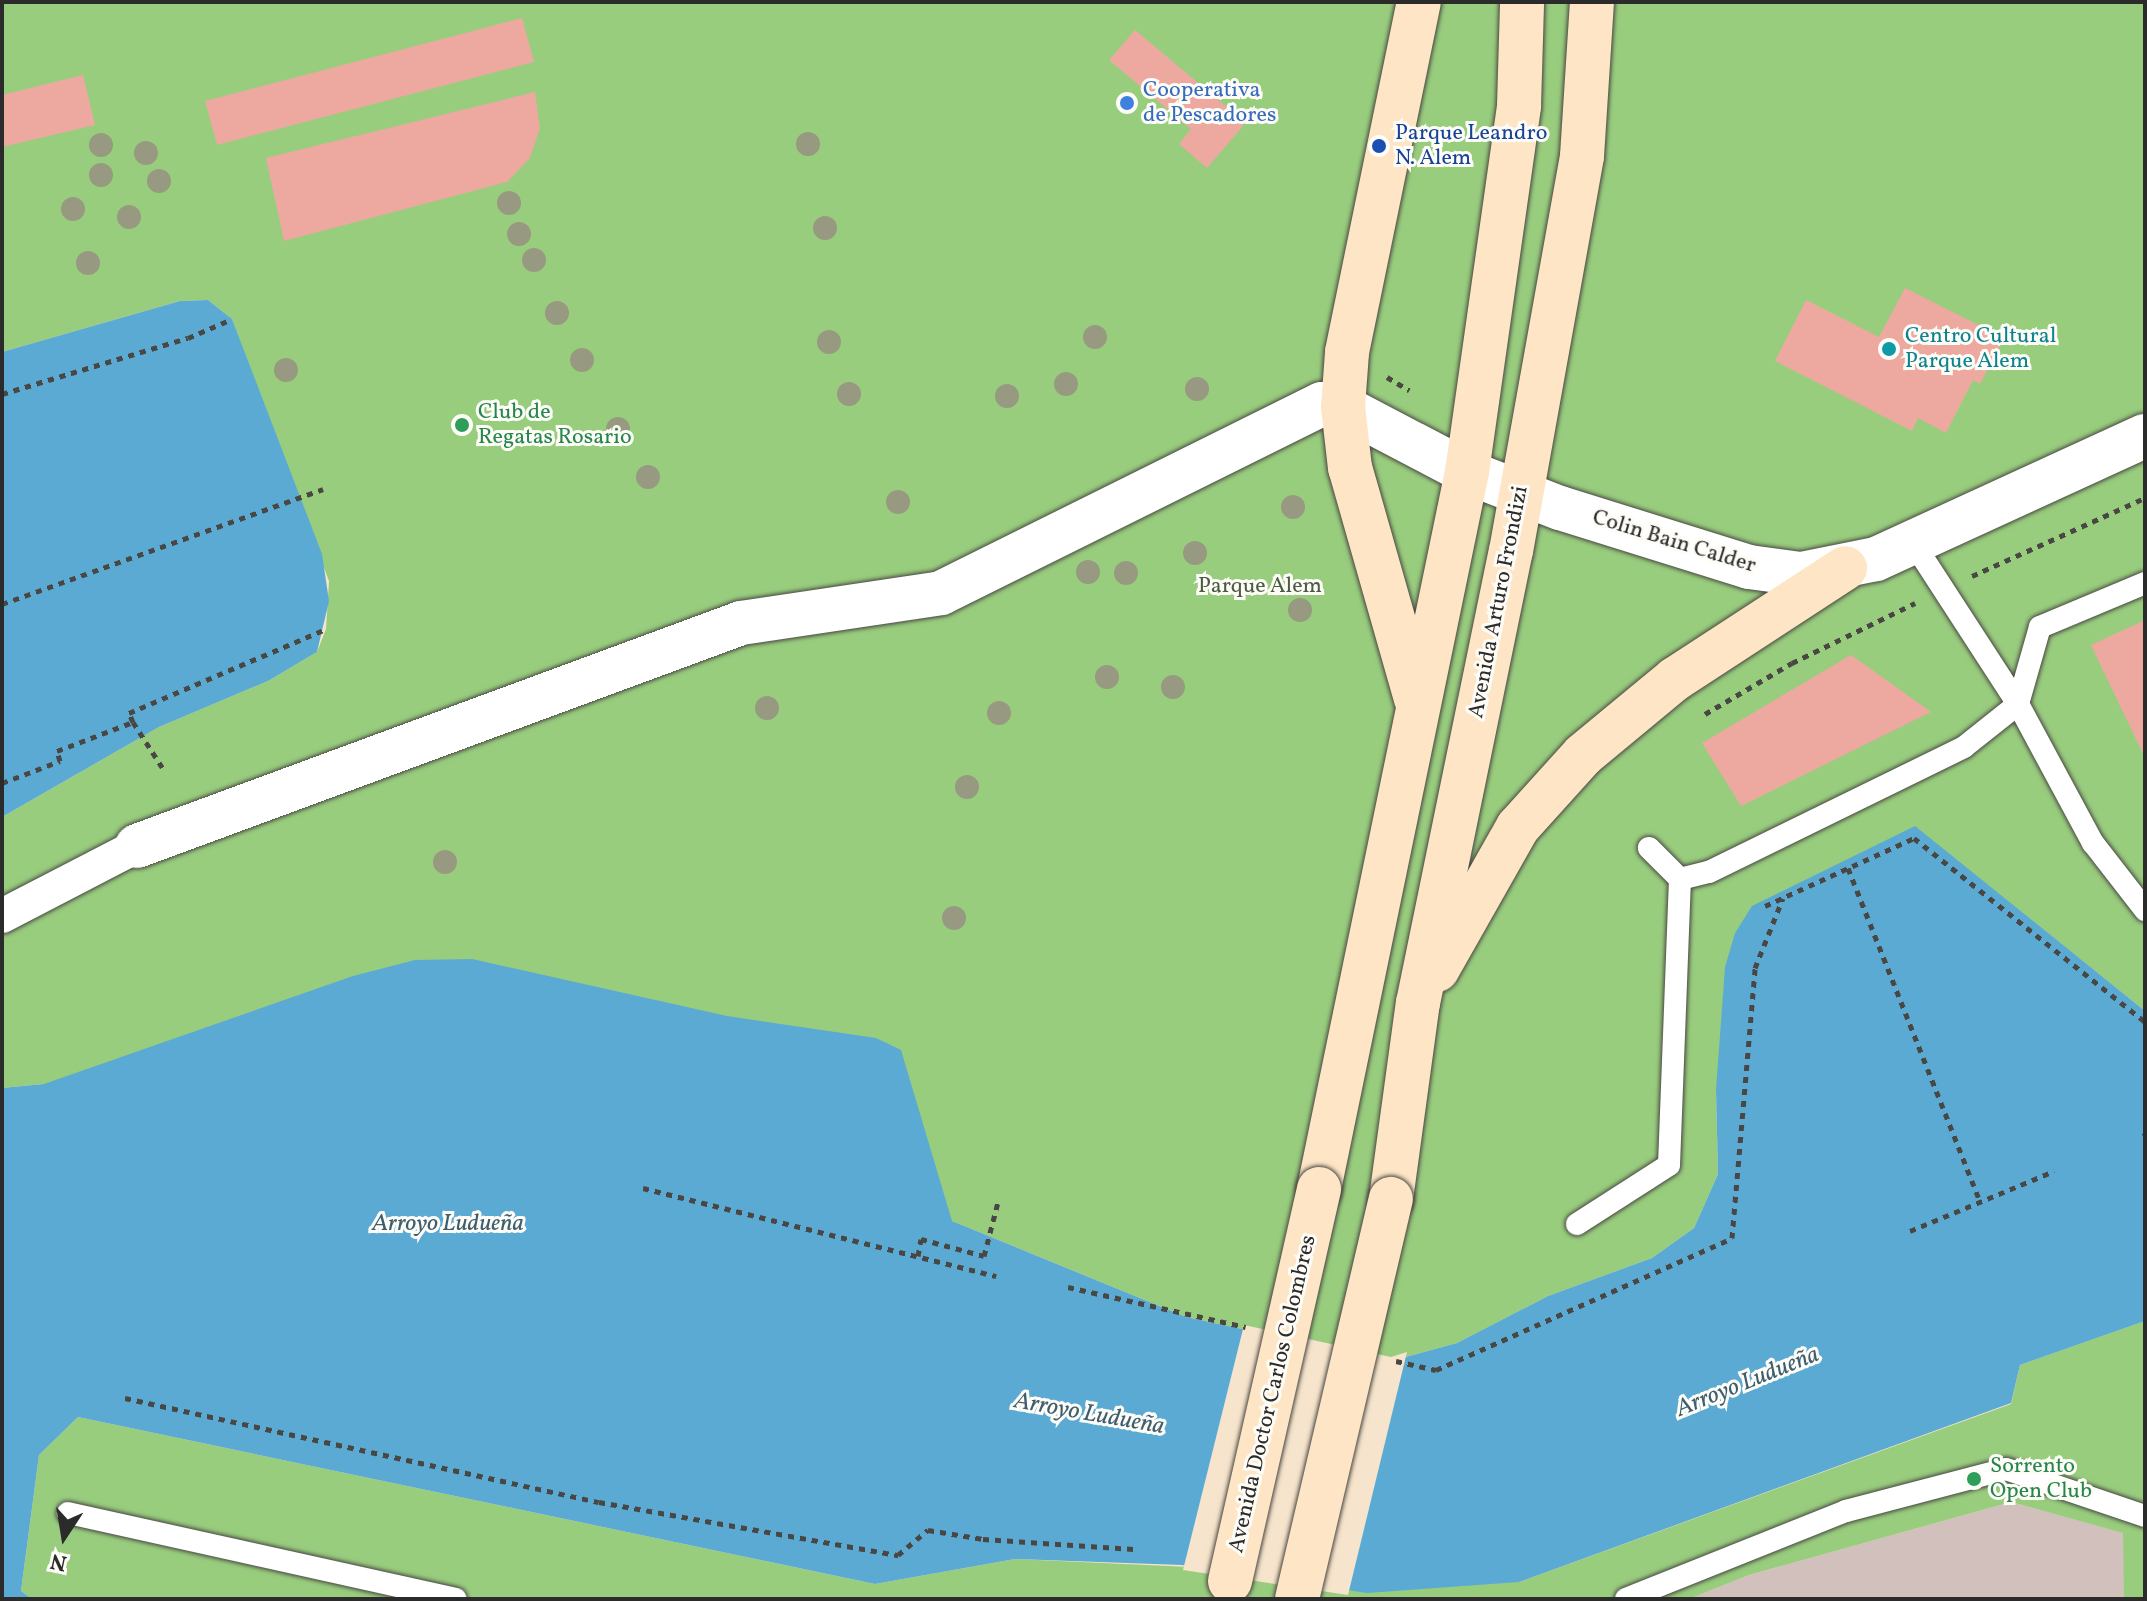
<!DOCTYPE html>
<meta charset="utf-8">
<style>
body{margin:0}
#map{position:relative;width:2147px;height:1601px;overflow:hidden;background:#f6e4cc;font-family:Vollkorn,serif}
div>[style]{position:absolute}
.industrial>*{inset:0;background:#d1c0bc}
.green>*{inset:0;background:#99cd7e}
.water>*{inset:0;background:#5aaad4}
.pier>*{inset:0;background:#f6e4cc}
.building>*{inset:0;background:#eda8a0}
.path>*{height:5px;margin-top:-2.5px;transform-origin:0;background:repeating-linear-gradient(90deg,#494743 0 6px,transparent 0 12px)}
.roads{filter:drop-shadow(0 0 2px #494743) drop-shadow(0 0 2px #494743)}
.service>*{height:22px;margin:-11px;padding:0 11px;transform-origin:11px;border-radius:11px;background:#fff}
.pedestrian>*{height:34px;margin:-17px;padding:0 17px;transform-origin:17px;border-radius:17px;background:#fff}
.minor>*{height:44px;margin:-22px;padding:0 22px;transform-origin:22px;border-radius:22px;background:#fff}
.tertiary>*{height:44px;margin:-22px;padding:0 22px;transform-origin:22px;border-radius:22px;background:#fff}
.secondary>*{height:44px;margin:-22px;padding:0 22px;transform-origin:22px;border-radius:22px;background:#fde5c5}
.bridges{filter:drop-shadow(0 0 2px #494743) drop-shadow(0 0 2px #494743)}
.secondary-bridge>*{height:44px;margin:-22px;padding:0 22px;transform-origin:22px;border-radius:22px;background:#fde5c5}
.trees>*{width:24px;height:24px;margin:-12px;border-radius:50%;background:#989981}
.dots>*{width:22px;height:22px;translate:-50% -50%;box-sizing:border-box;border:4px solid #fdfcf7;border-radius:50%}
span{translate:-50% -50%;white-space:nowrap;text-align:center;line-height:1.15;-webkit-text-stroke:6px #fdfcf7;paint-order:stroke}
.shop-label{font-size:22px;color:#366cbe}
.left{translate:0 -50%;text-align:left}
.transit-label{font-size:22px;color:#164399}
.culture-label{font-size:22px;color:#0d838f}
.leisure-label{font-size:22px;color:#27864d}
.street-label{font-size:22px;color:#2b2b2b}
.park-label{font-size:22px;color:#4c5c44}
.water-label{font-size:24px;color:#3e5e6f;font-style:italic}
.frame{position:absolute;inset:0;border:4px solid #2b2b2b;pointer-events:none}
.north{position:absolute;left:24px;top:1497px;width:80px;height:80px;-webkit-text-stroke:6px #fdfcf7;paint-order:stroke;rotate:192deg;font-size:22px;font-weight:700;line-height:32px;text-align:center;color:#2b2b2b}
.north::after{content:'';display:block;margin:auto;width:28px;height:36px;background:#2b2b2b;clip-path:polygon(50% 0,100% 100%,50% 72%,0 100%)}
</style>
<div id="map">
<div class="industrial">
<i style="clip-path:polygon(2011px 1502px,2124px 1533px,2124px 1599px,1689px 1599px,1749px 1575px)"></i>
</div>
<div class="green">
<i style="clip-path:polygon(2px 2px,2145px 2px,2145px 1011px,1915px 827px,1716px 1090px,1718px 1174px,1694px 1228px,1652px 1258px,1548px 1296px,1457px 1343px,1391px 1361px,1186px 1317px,952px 1221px,44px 1084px,2px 1088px,2px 817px,159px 727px,268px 681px,317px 652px,326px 629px,329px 581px,232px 319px,208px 300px,180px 301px,2px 352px)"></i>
<i style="clip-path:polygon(2145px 1321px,2145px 1599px,2124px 1599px,2123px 1533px,2011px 1502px,1749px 1575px,1689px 1599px,32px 1599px,21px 1591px,39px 1455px,78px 1417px,875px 1584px,1015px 1559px,1519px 1582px,2011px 1404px,2020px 1365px)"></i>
</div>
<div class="water">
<i style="clip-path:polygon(208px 300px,232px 319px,322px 554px,329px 601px,317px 652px,268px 681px,159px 727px,2px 817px,2px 352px,180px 301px)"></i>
<i style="clip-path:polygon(1915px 826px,2145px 1011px,2145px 1321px,2020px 1365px,2011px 1403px,1519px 1582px,1367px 1593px,1182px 1565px,1015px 1559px,875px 1584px,78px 1417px,39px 1455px,21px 1591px,32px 1599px,2px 1599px,2px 1088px,44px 1084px,353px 976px,415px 960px,472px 959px,727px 1016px,876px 1038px,901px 1050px,952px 1221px,1186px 1317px,1391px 1361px,1457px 1343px,1548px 1296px,1652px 1258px,1694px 1228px,1718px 1174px,1716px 1090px,1725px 967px,1735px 933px,1752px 906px)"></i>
</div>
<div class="pier">
<i style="clip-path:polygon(1244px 1325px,1391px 1357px,1407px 1352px,1348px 1595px,1183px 1570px)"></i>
</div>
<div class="building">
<i style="clip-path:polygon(522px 18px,534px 62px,217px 145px,205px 101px)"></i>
<i style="clip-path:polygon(1135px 30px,1241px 119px,1243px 126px,1207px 168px,1179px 144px,1191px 129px,1109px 60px)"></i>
<i style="clip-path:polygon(83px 75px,95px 125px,2px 147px,2px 95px)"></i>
<i style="clip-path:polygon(535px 92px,540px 128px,530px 158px,507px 182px,284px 241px,266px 158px)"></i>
<i style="clip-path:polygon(1905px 288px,2004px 338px,1980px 384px,1973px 380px,1946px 433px,1918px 418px,1912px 431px,1775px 361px,1806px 300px,1879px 337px)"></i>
<i style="clip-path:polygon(2145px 620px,2145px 758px,2091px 645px)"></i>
<i style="clip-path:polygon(1851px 655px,1931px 712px,1741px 806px,1702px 743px)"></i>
</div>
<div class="path">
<i style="left:1387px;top:377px;width:26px;rotate:31deg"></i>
<i style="left:2px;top:394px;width:194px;rotate:-16.8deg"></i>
<i style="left:188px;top:338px;width:48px;rotate:-23.4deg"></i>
<i style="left:1972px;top:576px;width:190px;rotate:-24.3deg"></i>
<i style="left:2px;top:604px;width:341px;rotate:-19.7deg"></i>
<i style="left:1705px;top:714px;width:101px;rotate:-30.4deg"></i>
<i style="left:1792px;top:663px;width:137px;rotate:-26deg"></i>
<i style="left:133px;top:722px;width:54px;rotate:57.2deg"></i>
<i style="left:2px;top:783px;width:62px;rotate:-20.8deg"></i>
<i style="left:60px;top:761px;width:10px;rotate:-107deg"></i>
<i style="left:57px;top:751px;width:81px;rotate:-20.9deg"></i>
<i style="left:133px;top:722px;width:10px;rotate:-114deg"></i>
<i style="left:129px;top:713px;width:214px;rotate:-23.1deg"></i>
<i style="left:1848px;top:868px;width:358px;rotate:68.4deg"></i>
<i style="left:1765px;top:906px;width:164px;rotate:-24.5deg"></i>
<i style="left:1914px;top:838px;width:295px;rotate:38.5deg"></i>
<i style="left:2143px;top:1136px;width:2px;rotate:-27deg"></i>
<i style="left:643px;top:1188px;width:364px;rotate:14deg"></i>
<i style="left:1910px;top:1231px;width:156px;rotate:-22.6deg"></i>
<i style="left:918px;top:1256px;width:17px;rotate:-80deg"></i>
<i style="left:921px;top:1239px;width:65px;rotate:15.1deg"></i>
<i style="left:984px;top:1256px;width:56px;rotate:-75.5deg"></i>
<i style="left:1068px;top:1287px;width:182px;rotate:12.7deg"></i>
<i style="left:1396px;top:1361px;width:41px;rotate:12.7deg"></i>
<i style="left:1436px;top:1370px;width:324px;rotate:-24deg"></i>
<i style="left:1732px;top:1238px;width:271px;rotate:-85.1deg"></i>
<i style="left:1755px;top:968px;width:75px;rotate:-68.2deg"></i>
<i style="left:125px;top:1398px;width:485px;rotate:12.4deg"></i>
<i style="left:599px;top:1502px;width:304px;rotate:10.1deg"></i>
<i style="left:898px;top:1555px;width:39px;rotate:-40deg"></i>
<i style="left:928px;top:1530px;width:56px;rotate:9.3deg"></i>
<i style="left:983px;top:1539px;width:151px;rotate:3.8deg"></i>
</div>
<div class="roads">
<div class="service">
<i style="left:1914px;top:544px;width:191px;rotate:57deg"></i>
<i style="left:2018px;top:704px;width:158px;rotate:61.7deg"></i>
<i style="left:2093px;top:843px;width:85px;rotate:52.2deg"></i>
<i style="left:1680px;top:879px;width:30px;rotate:-14deg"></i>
<i style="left:1709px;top:872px;width:284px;rotate:-26.1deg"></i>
<i style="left:1964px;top:747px;width:69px;rotate:-38.5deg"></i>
<i style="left:2018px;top:704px;width:80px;rotate:-74.1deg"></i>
<i style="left:2040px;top:627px;width:114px;rotate:-22.7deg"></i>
<i style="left:1577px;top:1224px;width:109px;rotate:-32.7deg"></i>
<i style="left:1669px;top:1165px;width:286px;rotate:-87.8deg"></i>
<i style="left:1680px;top:879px;width:44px;rotate:-135deg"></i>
<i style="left:68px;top:1513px;width:397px;rotate:12.5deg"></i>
<i style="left:1626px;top:1599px;width:237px;rotate:-21.8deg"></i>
<i style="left:1846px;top:1511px;width:165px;rotate:-14.7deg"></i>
<i style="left:2006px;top:1469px;width:147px;rotate:18.7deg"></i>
</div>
<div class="pedestrian">
<i style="left:2px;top:916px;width:152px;rotate:-27.4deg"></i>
</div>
<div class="minor">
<i style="left:137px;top:846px;width:644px;rotate:-20.26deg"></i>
<i style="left:741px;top:623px;width:202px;rotate:-8.5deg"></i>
<i style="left:941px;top:593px;width:425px;rotate:-26.4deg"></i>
<i style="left:1322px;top:404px;width:21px;rotate:8deg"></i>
</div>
<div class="tertiary">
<i style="left:1343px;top:407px;width:140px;rotate:27.7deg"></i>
<i style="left:1467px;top:472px;width:100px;rotate:21.2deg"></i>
<i style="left:1560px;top:508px;width:198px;rotate:17.3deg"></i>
<i style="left:1749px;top:567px;width:52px;rotate:7.7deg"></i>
<i style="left:1801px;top:574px;width:76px;rotate:-11.3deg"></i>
<i style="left:1876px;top:559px;width:296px;rotate:-24.6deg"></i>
</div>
<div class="secondary">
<i style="left:1416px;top:699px;width:240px;rotate:-105.9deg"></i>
<i style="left:1350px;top:468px;width:61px;rotate:-96.5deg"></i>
<i style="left:1343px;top:407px;width:55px;rotate:-85.8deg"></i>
<i style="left:1347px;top:352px;width:357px;rotate:-78.4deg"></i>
<i style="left:1437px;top:970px;width:164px;rotate:-60.5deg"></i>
<i style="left:1518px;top:827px;width:97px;rotate:-47.9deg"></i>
<i style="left:1583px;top:755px;width:119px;rotate:-39.6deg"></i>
<i style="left:1675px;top:679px;width:203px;rotate:-33.1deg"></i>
<i style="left:1319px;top:1189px;width:732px;rotate:-78.34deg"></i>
<i style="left:1467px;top:472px;width:370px;rotate:-81.9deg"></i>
<i style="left:1519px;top:106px;width:104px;rotate:-88.3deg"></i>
<i style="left:1391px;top:1199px;width:198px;rotate:-82.2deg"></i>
<i style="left:1418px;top:1003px;width:461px;rotate:-78.4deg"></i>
<i style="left:1511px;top:551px;width:401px;rotate:-79.8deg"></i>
<i style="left:1582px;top:156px;width:154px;rotate:-86.3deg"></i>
</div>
</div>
<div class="bridges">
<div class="secondary-bridge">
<i style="left:1230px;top:1581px;width:402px;rotate:-77.2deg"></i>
<i style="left:1297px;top:1599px;width:411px;rotate:-76.8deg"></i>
</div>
</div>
<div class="trees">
<i style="left:808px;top:144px"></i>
<i style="left:101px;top:145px"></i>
<i style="left:146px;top:153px"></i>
<i style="left:101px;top:175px"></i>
<i style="left:159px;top:181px"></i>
<i style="left:509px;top:203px"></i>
<i style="left:73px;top:209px"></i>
<i style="left:129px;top:217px"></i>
<i style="left:825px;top:228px"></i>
<i style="left:519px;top:234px"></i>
<i style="left:534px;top:260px"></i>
<i style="left:88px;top:263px"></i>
<i style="left:557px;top:313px"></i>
<i style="left:1095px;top:337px"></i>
<i style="left:829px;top:342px"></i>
<i style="left:582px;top:360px"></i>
<i style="left:286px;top:370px"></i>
<i style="left:1066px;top:384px"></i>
<i style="left:1197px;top:389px"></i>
<i style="left:849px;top:394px"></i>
<i style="left:1007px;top:396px"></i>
<i style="left:618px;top:429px"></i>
<i style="left:648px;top:477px"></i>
<i style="left:898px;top:502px"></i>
<i style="left:1293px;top:507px"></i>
<i style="left:1195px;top:553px"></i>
<i style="left:1088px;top:572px"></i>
<i style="left:1126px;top:573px"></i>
<i style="left:1300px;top:610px"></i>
<i style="left:1107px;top:677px"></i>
<i style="left:1173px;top:687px"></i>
<i style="left:767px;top:708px"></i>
<i style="left:999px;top:713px"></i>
<i style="left:967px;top:787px"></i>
<i style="left:445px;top:862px"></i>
<i style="left:954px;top:918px"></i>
</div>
<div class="dots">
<i style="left:1127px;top:103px;background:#3f7fe0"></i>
<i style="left:1379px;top:146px;background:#1a4fb4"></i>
<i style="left:1889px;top:349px;background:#0f9aa8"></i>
<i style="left:462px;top:425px;background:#2e9e5b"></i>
<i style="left:1974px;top:1479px;background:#2e9e5b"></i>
</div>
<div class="shop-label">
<span class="left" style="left:1143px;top:103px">Cooperativa<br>de Pescadores</span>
</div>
<div class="transit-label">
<span class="left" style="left:1395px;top:146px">Parque Leandro<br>N. Alem</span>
</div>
<div class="culture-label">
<span class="left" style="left:1905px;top:349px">Centro Cultural<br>Parque Alem</span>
</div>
<div class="leisure-label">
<span class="left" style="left:478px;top:425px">Club de<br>Regatas Rosario</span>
<span class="left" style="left:1990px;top:1479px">Sorrento<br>Open Club</span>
</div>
<div class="street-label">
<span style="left:1674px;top:542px;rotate:17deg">Colin Bain Calder</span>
<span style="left:1499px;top:602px;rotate:-79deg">Avenida Arturo Frondizi</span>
<span style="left:1273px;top:1394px;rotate:-77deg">Avenida Doctor Carlos Colombres</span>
</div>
<div class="park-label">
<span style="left:1260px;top:587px">Parque Alem</span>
</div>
<div class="water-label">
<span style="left:448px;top:1225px">Arroyo Ludueña</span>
<span style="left:1748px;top:1383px;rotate:-22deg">Arroyo Ludueña</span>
<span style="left:1089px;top:1415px;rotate:10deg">Arroyo Ludueña</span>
</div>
<div class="frame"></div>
<div class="north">N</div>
</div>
